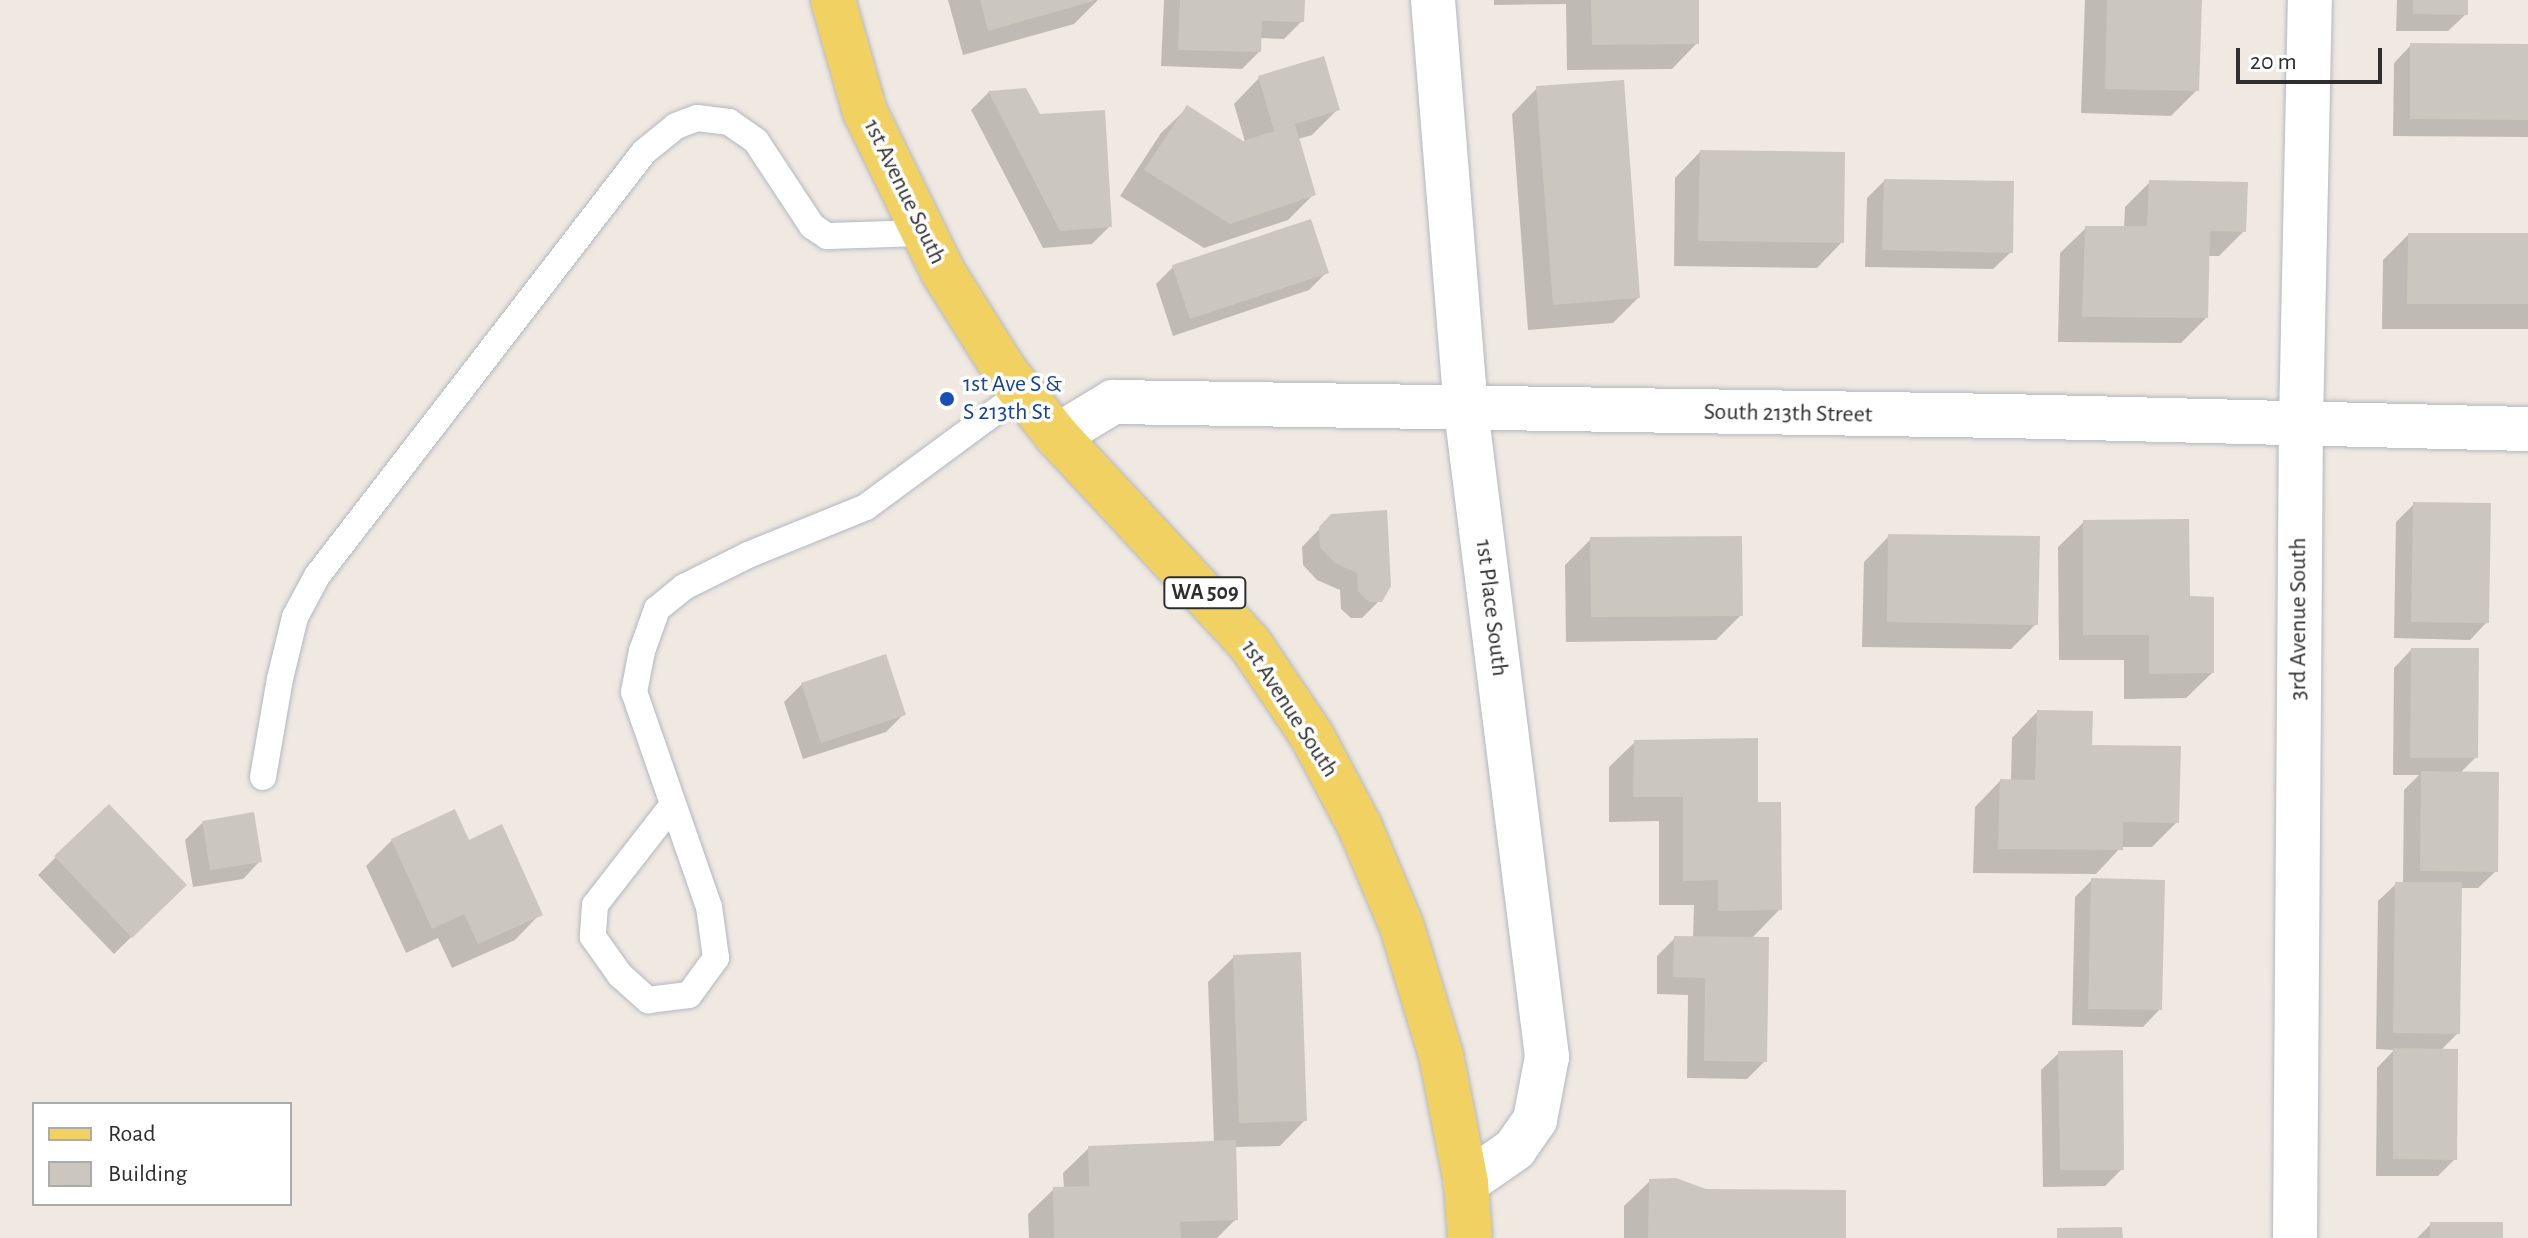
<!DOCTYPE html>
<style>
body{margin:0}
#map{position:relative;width:2528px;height:1238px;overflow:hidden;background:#efe9e1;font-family:"Alegreya Sans",sans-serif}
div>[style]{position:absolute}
.shadow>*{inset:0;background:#0003}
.building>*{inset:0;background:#cbc7bf}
.roads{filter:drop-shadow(0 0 2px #b4b7c1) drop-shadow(0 0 2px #b4b7c1)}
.service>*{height:26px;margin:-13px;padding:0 13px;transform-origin:13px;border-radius:13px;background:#fff}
.minor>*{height:44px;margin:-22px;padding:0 22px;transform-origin:22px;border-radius:22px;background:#fff}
.primary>*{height:44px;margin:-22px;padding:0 22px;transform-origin:22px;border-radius:22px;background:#f2d163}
.dots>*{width:22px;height:22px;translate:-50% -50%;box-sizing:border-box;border:4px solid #fff;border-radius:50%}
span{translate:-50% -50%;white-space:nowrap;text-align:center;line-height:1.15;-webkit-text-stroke:7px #fff;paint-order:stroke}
.shield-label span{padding:2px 6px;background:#fff;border:2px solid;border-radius:6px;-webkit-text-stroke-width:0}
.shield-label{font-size:22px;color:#2e2e2e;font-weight:700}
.street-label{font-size:24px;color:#2e2e2e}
.transit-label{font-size:24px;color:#164399}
.left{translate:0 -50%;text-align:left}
.legend{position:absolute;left:32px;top:1102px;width:260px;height:104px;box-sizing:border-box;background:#fff;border:2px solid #ababab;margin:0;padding:10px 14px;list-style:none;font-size:24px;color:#2e2e2e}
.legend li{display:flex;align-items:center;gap:16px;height:40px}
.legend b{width:40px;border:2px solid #ababab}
.scale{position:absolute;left:2236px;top:48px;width:146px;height:36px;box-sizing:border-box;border:4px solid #2e2e2e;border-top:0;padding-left:10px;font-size:24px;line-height:28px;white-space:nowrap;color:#2e2e2e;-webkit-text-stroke:6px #fff;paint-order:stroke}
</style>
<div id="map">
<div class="shadow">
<i style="clip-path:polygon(948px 0,1098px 0,1074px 24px,963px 55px)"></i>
<i style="clip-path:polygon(1164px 0,1303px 0,1302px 21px,1284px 39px,1260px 38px,1259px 52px,1242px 69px,1161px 66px)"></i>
<i style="clip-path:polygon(1494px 0,1697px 0,1697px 43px,1672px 69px,1567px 70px,1566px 4px,1494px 5px)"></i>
<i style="clip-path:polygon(2085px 0,2200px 0,2197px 90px,2171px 116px,2081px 113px)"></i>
<i style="clip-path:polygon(2397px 0,2466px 0,2466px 14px,2448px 31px,2396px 31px)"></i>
<i style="clip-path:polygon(2411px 45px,2528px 46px,2528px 137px,2393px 136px,2394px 63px)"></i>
<i style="clip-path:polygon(1259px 78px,1338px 109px,1312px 135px,1298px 139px,1314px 194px,1288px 220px,1204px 248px,1120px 196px,1161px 133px,1187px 108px,1246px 145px,1234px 104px)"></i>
<i style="clip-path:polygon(1537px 88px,1638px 298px,1613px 323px,1528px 330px,1512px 114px)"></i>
<i style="clip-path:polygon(1025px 90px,1110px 226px,1092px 244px,1043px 248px,971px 110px,989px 92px)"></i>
<i style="clip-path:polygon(1700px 152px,1842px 242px,1817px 268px,1674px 266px,1675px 178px)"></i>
<i style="clip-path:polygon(1884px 181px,2011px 252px,1993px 269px,1865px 267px,1867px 198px)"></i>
<i style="clip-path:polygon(2150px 182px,2244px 231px,2219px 256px,2208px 256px,2206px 318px,2181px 343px,2058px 342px,2060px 253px,2086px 228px,2124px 228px,2125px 207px)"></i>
<i style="clip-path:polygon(2408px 235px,2528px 235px,2528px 329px,2382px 329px,2383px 260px)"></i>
<i style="clip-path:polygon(1173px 267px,1326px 273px,1309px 290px,1173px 336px,1156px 284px)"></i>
<i style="clip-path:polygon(2414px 504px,2487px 622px,2470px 640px,2394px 638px,2396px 522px)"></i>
<i style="clip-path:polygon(1332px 516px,1380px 600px,1362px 618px,1351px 618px,1341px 609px,1340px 590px,1317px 580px,1303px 565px,1302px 547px)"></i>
<i style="clip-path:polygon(2084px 522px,2188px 598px,2212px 673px,2186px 698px,2124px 699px,2124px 660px,2059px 660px,2058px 547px)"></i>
<i style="clip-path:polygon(1889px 536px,2036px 624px,2011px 649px,1862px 647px,1864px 562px)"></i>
<i style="clip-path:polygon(1591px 539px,1741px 615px,1716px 640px,1566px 642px,1565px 565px)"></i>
<i style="clip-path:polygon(2411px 650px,2476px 757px,2460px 773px,2496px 871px,2478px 888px,2460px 888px,2458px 1033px,2440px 1051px,2455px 1159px,2438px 1176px,2376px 1176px,2377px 1068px,2394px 1050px,2376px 1049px,2378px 901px,2396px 884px,2403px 884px,2404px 790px,2419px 775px,2393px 775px,2394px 668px)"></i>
<i style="clip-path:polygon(802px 684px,904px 714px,886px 732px,803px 759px,784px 702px)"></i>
<i style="clip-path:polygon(2037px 712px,2090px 747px,2177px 822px,2152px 847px,2121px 847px,2096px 874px,1973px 873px,1975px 807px,2000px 781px,2011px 781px,2012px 738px)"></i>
<i style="clip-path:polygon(1635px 742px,1756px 804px,1780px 909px,1751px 939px,1765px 1061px,1747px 1079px,1687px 1078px,1688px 995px,1657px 994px,1657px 956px,1675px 938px,1693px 938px,1694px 905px,1659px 905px,1659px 821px,1609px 822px,1609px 767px)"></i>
<i style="clip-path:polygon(202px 823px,260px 861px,243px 879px,193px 887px,185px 840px)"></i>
<i style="clip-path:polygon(392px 840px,468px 842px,540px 914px,515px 940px,452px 968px,438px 938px,406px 953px,366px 866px)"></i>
<i style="clip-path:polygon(56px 857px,184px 885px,114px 954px,38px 875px)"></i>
<i style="clip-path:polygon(2092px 880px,2160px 1009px,2143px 1027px,2072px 1025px,2075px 897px)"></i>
<i style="clip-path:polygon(1234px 957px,1305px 1120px,1280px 1146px,1234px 1147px,1236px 1219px,1217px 1238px,1029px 1238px,1028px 1214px,1054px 1189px,1064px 1188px,1063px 1173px,1089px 1148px,1214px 1143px,1208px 982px)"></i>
<i style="clip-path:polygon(2059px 1053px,2122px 1169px,2105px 1186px,2043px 1187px,2041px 1070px)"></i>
<i style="clip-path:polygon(1650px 1181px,1844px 1238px,1624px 1238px,1624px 1206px)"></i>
<i style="clip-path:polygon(2431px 1224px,2501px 1238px,2417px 1238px)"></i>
</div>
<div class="building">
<i style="clip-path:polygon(980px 0,1094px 0,1094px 1px,988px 31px)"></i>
<i style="clip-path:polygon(1180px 0,1305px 0,1304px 22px,1262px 21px,1261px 52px,1178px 50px)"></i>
<i style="clip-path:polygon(1591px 0,1699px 0,1699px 44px,1592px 45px)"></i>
<i style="clip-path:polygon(2107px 0,2202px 0,2199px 91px,2105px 89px)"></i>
<i style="clip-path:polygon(2413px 0,2468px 0,2468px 15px,2413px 14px)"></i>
<i style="clip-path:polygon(2410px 43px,2528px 44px,2528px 120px,2410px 119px)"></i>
<i style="clip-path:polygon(1324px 56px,1340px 110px,1295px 124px,1316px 195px,1230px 224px,1144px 170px,1187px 105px,1243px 141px,1274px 131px,1258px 76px)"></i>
<i style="clip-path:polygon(1624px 80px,1640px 298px,1553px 305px,1536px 86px)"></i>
<i style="clip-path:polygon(1026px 88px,1040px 114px,1105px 110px,1112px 227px,1060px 231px,988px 91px)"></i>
<i style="clip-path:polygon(1700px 150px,1845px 152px,1844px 243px,1698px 241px)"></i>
<i style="clip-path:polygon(1884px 179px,2014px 181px,2013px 253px,1882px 250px)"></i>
<i style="clip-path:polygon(2149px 180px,2248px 182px,2246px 232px,2210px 231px,2208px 318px,2082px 317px,2085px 226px,2147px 226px)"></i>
<i style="clip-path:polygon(1311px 219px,1329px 273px,1190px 319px,1172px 265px)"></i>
<i style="clip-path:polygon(2408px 233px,2528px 233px,2528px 304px,2407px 304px)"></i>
<i style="clip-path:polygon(2413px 502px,2491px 503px,2489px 623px,2411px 622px)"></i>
<i style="clip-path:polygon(1387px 510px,1391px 586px,1382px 602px,1369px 602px,1358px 591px,1357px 573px,1335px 563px,1320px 547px,1319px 527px,1331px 514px)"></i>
<i style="clip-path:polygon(2189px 519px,2190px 596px,2214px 597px,2214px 673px,2149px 674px,2149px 635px,2083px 635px,2083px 520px)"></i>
<i style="clip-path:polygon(1888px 534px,2040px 536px,2038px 625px,1887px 622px)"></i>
<i style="clip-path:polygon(1742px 536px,1743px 616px,1591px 617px,1590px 537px)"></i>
<i style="clip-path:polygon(2411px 648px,2479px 648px,2478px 758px,2410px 758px)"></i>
<i style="clip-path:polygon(886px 654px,906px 715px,821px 743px,801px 683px)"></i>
<i style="clip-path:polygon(2037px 710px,2093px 711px,2092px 745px,2181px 746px,2179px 823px,2123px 822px,2123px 850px,1998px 849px,2000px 779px,2035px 780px)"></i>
<i style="clip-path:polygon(1758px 738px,1758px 802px,1781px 802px,1782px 910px,1718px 911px,1718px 880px,1683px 881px,1683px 797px,1633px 797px,1634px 740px)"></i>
<i style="clip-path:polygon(2421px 771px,2499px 772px,2498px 872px,2420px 871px)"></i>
<i style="clip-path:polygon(109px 804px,187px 885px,132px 938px,54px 856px)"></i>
<i style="clip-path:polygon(455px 809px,469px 840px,502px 824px,543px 915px,478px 944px,464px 914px,432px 929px,391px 839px)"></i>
<i style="clip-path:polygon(254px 812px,262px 862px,210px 870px,202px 821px)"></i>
<i style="clip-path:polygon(2091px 878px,2165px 880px,2162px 1010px,2088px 1009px)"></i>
<i style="clip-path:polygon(2395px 882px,2462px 882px,2460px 1034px,2393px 1033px)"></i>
<i style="clip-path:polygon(1674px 936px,1769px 937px,1767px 1062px,1704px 1061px,1705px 978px,1673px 977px)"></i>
<i style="clip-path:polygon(1301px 952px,1307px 1121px,1239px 1123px,1233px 955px)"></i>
<i style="clip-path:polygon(2393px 1048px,2458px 1049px,2457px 1160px,2393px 1159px)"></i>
<i style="clip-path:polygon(2123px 1050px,2124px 1170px,2060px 1170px,2058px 1051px)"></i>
<i style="clip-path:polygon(1236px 1140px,1238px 1220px,1180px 1222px,1181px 1238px,1054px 1238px,1053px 1187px,1089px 1186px,1088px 1146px)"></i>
<i style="clip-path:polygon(1676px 1178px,1706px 1189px,1846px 1190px,1846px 1238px,1648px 1238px,1649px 1179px)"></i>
<i style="clip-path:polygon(2430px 1222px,2503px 1222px,2503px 1238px,2430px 1238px)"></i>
<i style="clip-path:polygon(2122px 1227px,2123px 1238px,2057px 1238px,2057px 1228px)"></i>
</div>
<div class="roads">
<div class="service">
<i style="left:263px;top:777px;width:99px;rotate:-80.2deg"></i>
<i style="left:280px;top:679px;width:64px;rotate:-76.4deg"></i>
<i style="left:295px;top:617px;width:47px;rotate:-61.8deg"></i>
<i style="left:317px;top:576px;width:535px;rotate:-52.36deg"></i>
<i style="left:644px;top:152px;width:41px;rotate:-39.1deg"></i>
<i style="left:676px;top:126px;width:22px;rotate:-21deg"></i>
<i style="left:697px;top:118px;width:32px;rotate:7deg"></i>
<i style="left:729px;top:122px;width:33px;rotate:35deg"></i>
<i style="left:756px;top:141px;width:102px;rotate:56.6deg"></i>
<i style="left:812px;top:226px;width:18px;rotate:34deg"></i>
<i style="left:827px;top:236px;width:97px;rotate:-1.8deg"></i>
<i style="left:672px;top:806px;width:125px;rotate:127.9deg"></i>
<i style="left:595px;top:905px;width:32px;rotate:94deg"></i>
<i style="left:593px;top:937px;width:47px;rotate:54.6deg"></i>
<i style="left:620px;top:975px;width:38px;rotate:42deg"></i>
<i style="left:648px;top:1000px;width:41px;rotate:-7deg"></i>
<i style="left:689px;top:995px;width:46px;rotate:-53.9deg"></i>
<i style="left:716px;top:958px;width:51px;rotate:-97.8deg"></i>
<i style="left:709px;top:907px;width:228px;rotate:-109.2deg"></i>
<i style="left:634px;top:692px;width:42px;rotate:-79deg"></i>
<i style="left:642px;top:651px;width:45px;rotate:-70.3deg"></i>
<i style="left:657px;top:609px;width:35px;rotate:-39deg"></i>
<i style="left:684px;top:587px;width:72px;rotate:-26.6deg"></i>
<i style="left:748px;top:555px;width:127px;rotate:-22.1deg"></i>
<i style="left:866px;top:507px;width:194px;rotate:-36.4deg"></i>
</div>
<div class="minor">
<i style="left:1433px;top:0;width:411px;rotate:85.4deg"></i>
<i style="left:1466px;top:410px;width:652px;rotate:82.86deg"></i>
<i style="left:1547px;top:1057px;width:64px;rotate:100.8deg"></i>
<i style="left:1535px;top:1120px;width:35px;rotate:125deg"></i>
<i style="left:1515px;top:1149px;width:60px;rotate:145.2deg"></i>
<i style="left:1057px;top:436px;width:66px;rotate:-31.3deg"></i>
<i style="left:1113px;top:402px;width:893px;rotate:0.9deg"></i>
<i style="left:2006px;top:416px;width:522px;rotate:1.43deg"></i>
<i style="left:2295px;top:1238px;width:815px;rotate:-89.58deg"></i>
<i style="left:2301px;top:423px;width:423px;rotate:-88.8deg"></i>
</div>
<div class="primary">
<i style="left:833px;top:0;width:116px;rotate:74.1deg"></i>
<i style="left:865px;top:112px;width:178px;rotate:64deg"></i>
<i style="left:943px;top:272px;width:117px;rotate:57.9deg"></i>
<i style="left:1005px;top:371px;width:83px;rotate:51.3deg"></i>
<i style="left:1057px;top:436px;width:284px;rotate:47.1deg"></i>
<i style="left:1250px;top:644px;width:111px;rotate:56deg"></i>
<i style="left:1312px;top:736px;width:103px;rotate:62.2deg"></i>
<i style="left:1360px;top:827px;width:108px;rotate:67.2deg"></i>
<i style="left:1402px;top:927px;width:134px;rotate:73.1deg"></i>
<i style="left:1441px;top:1055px;width:130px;rotate:78.9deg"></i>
<i style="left:1466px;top:1183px;width:55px;rotate:85.8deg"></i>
</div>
</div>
<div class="dots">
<i style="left:947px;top:399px;background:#1a4fb4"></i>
</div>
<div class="shield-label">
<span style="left:1205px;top:593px">WA 509</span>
</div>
<div class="street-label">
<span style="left:904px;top:192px;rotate:64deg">1st Avenue South</span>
<span style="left:1788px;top:414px;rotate:1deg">South 213th Street</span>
<span style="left:1491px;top:608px;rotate:83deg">1st Place South</span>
<span style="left:2299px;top:619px;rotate:-90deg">3rd Avenue South</span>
<span style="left:1289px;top:709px;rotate:57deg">1st Avenue South</span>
</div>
<div class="transit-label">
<span class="left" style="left:963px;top:399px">1st Ave S &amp;<br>S 213th St</span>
</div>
<ul class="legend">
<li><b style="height:10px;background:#f2d163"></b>Road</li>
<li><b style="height:22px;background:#cbc7bf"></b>Building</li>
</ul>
<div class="scale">20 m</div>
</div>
